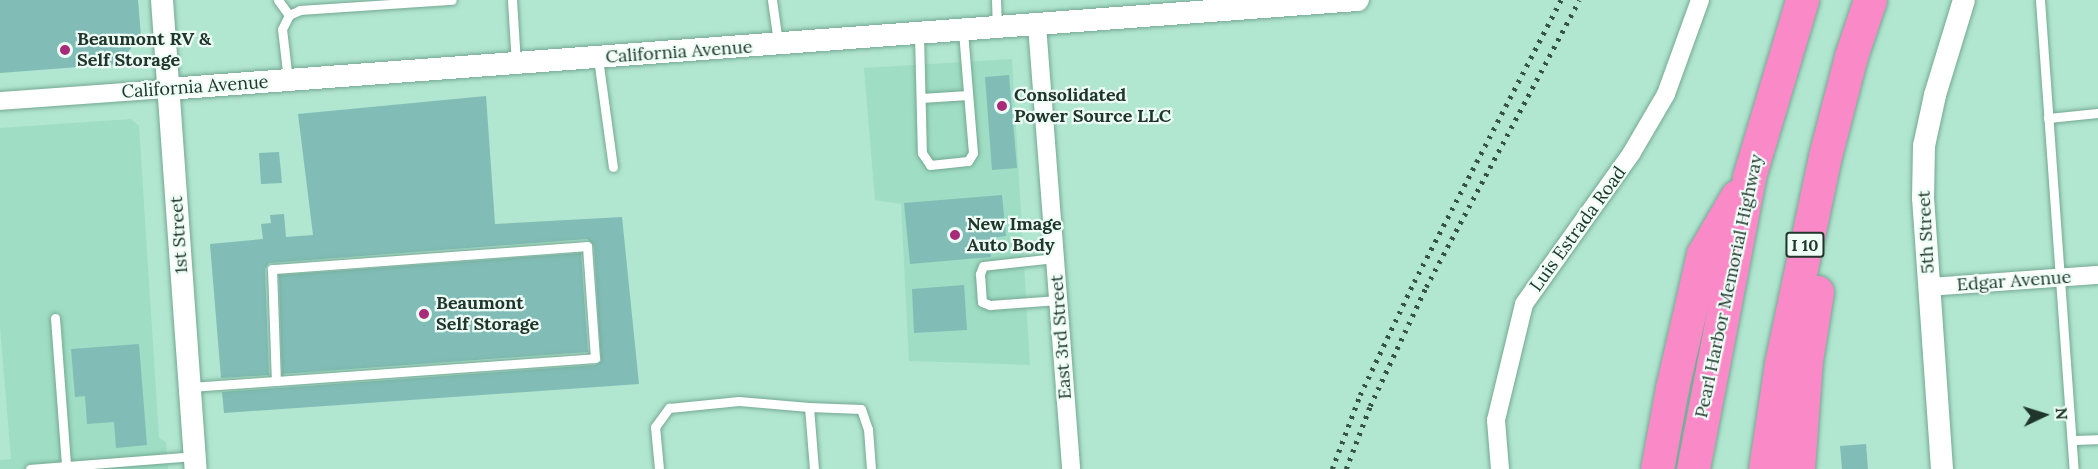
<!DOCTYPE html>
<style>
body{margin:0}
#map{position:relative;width:2098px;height:469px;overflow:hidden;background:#b1e6d0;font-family:Lora,serif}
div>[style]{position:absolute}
.built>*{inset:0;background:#9fdec4}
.building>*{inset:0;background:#81bdb6}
.roads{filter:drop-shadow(0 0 2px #75a893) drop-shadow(0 0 2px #75a893)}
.service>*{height:9px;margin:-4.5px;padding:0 4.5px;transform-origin:4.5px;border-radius:4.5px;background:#fff}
.minor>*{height:18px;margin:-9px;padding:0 9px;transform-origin:9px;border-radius:9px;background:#fff}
.tertiary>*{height:22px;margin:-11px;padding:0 11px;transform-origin:11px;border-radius:11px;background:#fff}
.motorway>*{height:33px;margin:-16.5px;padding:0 16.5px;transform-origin:16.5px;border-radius:16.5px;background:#fa8ac7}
.rail>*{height:4.5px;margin-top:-2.25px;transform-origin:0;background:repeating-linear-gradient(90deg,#375247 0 3px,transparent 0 9px)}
.dots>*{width:16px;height:16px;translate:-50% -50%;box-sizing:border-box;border:3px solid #eefef7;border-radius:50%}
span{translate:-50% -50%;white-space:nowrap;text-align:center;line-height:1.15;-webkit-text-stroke:4.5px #eefef7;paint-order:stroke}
.shield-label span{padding:2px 4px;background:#eefef7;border:2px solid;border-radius:4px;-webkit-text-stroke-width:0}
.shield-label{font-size:16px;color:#20362d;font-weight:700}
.poi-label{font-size:18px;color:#20362d;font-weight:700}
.left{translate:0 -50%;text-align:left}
.street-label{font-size:18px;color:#20362d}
.north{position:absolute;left:2014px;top:385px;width:60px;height:60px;-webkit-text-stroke:4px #eefef7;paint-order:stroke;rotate:86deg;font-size:16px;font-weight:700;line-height:24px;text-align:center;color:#20362d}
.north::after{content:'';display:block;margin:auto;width:21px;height:27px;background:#20362d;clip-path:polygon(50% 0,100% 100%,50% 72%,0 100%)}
</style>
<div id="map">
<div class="built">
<i style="clip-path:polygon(1012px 59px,1030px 365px,909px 361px,901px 204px,875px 200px,864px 68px)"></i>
<i style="clip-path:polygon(131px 119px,139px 126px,159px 438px,166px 442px,168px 469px,0 469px,0 460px,11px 459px,0 327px,0 128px)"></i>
</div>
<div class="building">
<i style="clip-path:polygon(0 0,138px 0,141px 36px,118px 64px,0 73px)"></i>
<i style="clip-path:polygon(1009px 75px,1017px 168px,992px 170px,985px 77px)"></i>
<i style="clip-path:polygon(486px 96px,495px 224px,622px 217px,639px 384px,224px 413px,222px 392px,595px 365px,601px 361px,594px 246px,587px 239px,269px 263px,265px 269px,269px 375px,221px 378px,210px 244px,263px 239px,261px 224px,271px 223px,270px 215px,284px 214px,286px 237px,313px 235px,298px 114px)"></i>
<i style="clip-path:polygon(279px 152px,282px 183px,261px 184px,259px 153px)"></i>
<i style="clip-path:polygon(1002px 195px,1006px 236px,990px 238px,991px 257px,910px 264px,904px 203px)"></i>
<i style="clip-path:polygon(581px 253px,588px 352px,282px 374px,279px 275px)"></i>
<i style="clip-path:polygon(964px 285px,967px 330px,914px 333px,912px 289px)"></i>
<i style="clip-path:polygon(139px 344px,147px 445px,116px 448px,114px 422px,87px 424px,85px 396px,75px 397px,71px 349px)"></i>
<i style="clip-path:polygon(1866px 444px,1868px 469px,1842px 469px,1840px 446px)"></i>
</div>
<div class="roads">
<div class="service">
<i style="left:278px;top:0;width:19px;rotate:54deg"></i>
<i style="left:512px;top:0;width:63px;rotate:86.4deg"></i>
<i style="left:772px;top:0;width:42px;rotate:81.9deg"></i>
<i style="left:996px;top:0;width:28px;rotate:88deg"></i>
<i style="left:2040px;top:0;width:470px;rotate:85.9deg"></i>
<i style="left:919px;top:34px;width:119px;rotate:88.6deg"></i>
<i style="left:922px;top:153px;width:14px;rotate:56deg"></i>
<i style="left:930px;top:165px;width:38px;rotate:-6deg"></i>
<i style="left:968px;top:161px;width:9px;rotate:-58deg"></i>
<i style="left:973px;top:153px;width:122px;rotate:-94.7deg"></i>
<i style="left:598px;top:58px;width:110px;rotate:82.2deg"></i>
<i style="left:288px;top:80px;width:51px;rotate:-96.7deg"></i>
<i style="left:282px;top:29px;width:16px;rotate:-63deg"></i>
<i style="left:289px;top:15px;width:12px;rotate:-24deg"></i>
<i style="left:300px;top:10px;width:152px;rotate:-3.8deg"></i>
<i style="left:921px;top:98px;width:47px;rotate:-3.7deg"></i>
<i style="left:2048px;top:118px;width:50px;rotate:-5.7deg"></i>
<i style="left:1055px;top:258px;width:72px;rotate:173.7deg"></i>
<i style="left:983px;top:266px;width:9px;rotate:111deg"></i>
<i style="left:980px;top:274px;width:28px;rotate:86deg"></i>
<i style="left:982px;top:302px;width:9px;rotate:21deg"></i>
<i style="left:990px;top:305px;width:68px;rotate:-4.2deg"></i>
<i style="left:55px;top:318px;width:148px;rotate:85.7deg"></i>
<i style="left:190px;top:387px;width:86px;rotate:-4deg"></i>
<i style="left:276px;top:381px;width:320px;rotate:-4.1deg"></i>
<i style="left:595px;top:358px;width:112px;rotate:-94.1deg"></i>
<i style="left:587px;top:246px;width:316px;rotate:175.8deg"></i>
<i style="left:272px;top:269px;width:112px;rotate:88deg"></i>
<i style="left:809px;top:407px;width:52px;rotate:2.2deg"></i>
<i style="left:861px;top:409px;width:21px;rotate:71deg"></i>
<i style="left:868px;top:429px;width:40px;rotate:85.7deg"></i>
<i style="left:2072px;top:440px;width:26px;rotate:-2deg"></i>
<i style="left:30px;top:469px;width:166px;rotate:-4.5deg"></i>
<i style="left:659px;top:469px;width:42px;rotate:-95.4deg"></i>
<i style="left:655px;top:427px;width:24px;rotate:-54deg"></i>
<i style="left:669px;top:408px;width:70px;rotate:-5.7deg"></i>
<i style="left:739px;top:401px;width:70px;rotate:4.9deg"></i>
<i style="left:809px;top:407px;width:62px;rotate:85.4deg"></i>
</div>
<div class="minor">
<i style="left:1037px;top:25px;width:445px;rotate:85.6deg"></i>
<i style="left:0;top:101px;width:168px;rotate:-4.1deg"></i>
<i style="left:1929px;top:287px;width:169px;rotate:-4.1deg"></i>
<i style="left:1500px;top:469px;width:49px;rotate:-94.7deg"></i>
<i style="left:1496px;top:420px;width:119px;rotate:-76.4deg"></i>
<i style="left:1524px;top:304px;width:184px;rotate:-54.5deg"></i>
<i style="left:1631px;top:154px;width:69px;rotate:-59.7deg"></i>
<i style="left:1666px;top:94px;width:100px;rotate:-70.1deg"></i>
</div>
<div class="tertiary">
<i style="left:162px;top:0;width:470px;rotate:85.9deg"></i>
<i style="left:168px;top:89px;width:1193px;rotate:-4.28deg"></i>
<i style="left:1942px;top:469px;width:272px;rotate:-94deg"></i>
<i style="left:1923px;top:198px;width:52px;rotate:-88.9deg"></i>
<i style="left:1924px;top:146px;width:52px;rotate:-77.8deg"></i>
<i style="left:1935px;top:95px;width:99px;rotate:-73deg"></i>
</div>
<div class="motorway">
<i style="left:1657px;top:469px;width:82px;rotate:-79.5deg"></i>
<i style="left:1672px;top:388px;width:138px;rotate:-77deg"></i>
<i style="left:1703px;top:254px;width:67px;rotate:-59.6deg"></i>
<i style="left:1693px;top:469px;width:297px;rotate:-79.1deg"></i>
<i style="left:1749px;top:177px;width:185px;rotate:-73.3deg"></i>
<i style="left:1765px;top:469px;width:107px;rotate:-81.4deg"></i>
<i style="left:1781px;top:363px;width:212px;rotate:-78deg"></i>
<i style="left:1825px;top:156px;width:103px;rotate:-75.4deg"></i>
<i style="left:1851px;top:56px;width:59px;rotate:-71.3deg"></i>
<i style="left:1798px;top:469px;width:108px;rotate:-85.8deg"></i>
<i style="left:1806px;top:361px;width:70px;rotate:-80.9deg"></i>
</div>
</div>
<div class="rail">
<i style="left:1332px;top:469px;width:79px;rotate:-69.3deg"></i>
<i style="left:1360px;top:395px;width:125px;rotate:-64.5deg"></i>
<i style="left:1414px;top:282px;width:318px;rotate:-62.5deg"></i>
<i style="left:1346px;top:469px;width:67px;rotate:-69.1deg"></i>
<i style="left:1370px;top:406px;width:132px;rotate:-64.8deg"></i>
<i style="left:1426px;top:287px;width:325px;rotate:-61.9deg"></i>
</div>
<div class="dots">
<i style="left:65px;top:50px;background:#a92a79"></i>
<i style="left:1002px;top:106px;background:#a92a79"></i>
<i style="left:955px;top:235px;background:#a92a79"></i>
<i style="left:424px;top:314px;background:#a92a79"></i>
</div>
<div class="shield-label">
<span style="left:1805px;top:245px">I 10</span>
</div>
<div class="poi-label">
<span class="left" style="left:77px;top:50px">Beaumont RV &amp;<br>Self Storage</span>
<span class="left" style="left:1014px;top:106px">Consolidated<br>Power Source LLC</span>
<span class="left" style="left:967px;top:235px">New Image<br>Auto Body</span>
<span class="left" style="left:436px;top:314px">Beaumont<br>Self Storage</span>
</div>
<div class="street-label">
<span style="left:679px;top:52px;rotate:-4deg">California Avenue</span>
<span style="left:195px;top:87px;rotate:-4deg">California Avenue</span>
<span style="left:1578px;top:229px;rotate:-54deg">Luis Estrada Road</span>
<span style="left:1926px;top:232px;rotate:-93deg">5th Street</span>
<span style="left:179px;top:235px;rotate:-94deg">1st Street</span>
<span style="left:2014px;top:281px;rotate:-4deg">Edgar Avenue</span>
<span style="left:1729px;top:286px;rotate:-78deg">Pearl Harbor Memorial Highway</span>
<span style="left:1061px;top:337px;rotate:-94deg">East 3rd Street</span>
</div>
<div class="north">N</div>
</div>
